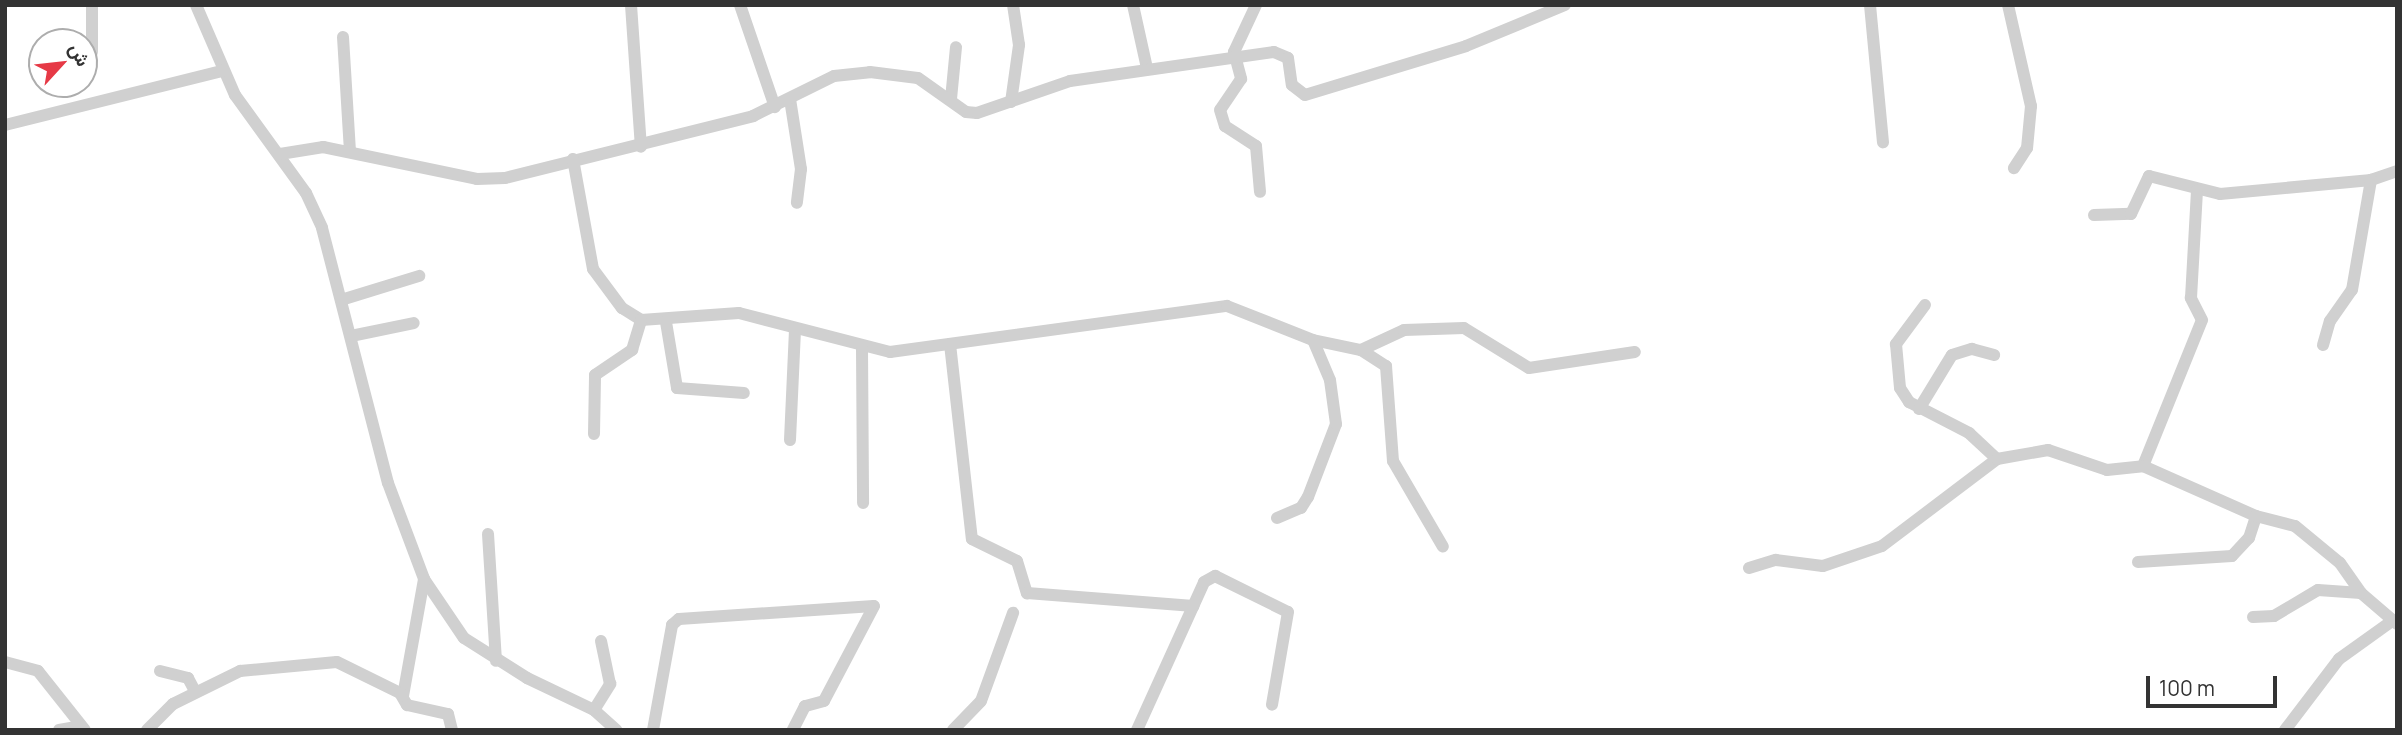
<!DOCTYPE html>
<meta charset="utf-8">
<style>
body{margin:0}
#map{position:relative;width:2402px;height:735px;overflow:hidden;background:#fff;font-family:Manrope,Vazirmatn,sans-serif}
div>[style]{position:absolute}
.minor>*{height:12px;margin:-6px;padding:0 6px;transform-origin:6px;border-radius:6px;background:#d0d0d0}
span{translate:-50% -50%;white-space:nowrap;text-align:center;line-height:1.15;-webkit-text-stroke:7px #fff;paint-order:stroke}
.frame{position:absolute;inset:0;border:7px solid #333;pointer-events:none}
.north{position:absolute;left:28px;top:28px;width:70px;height:70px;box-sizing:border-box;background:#fff;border:2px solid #adadad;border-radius:50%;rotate:63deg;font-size:19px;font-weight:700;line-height:28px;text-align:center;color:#333}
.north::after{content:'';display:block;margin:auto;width:24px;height:32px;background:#e63946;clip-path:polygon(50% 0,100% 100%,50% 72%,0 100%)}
.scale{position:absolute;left:2146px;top:676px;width:131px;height:32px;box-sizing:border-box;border:4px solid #333;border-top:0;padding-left:9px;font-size:21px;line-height:24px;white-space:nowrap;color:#333;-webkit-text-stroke:5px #fff;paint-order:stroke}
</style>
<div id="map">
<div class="minor">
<i style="left:196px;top:5px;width:98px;rotate:66.6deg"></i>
<i style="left:235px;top:95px;width:121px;rotate:54.1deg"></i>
<i style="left:306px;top:193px;width:38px;rotate:65deg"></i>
<i style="left:322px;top:228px;width:263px;rotate:75.5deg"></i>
<i style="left:388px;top:483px;width:103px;rotate:69.4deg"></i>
<i style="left:424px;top:579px;width:71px;rotate:55.9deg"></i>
<i style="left:464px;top:638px;width:75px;rotate:32.4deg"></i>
<i style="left:527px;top:678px;width:74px;rotate:25.5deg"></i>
<i style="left:594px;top:710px;width:30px;rotate:42deg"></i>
<i style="left:631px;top:5px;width:142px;rotate:86deg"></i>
<i style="left:740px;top:5px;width:108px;rotate:71.1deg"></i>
<i style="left:1133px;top:5px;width:65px;rotate:77.5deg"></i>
<i style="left:1256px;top:5px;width:52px;rotate:115.1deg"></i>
<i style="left:1234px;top:52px;width:28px;rotate:75deg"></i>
<i style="left:1241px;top:79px;width:37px;rotate:124deg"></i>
<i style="left:1220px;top:110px;width:17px;rotate:73deg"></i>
<i style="left:1225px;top:126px;width:37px;rotate:33deg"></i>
<i style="left:1256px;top:146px;width:46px;rotate:85deg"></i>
<i style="left:1870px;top:5px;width:138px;rotate:84.6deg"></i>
<i style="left:2008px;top:5px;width:104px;rotate:77.2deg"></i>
<i style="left:2031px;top:106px;width:42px;rotate:95.4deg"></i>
<i style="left:2027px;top:148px;width:24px;rotate:123deg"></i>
<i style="left:343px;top:37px;width:115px;rotate:86.5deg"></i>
<i style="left:92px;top:52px;width:47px;rotate:-90deg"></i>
<i style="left:790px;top:99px;width:71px;rotate:81.1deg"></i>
<i style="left:801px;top:169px;width:34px;rotate:97deg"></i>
<i style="left:951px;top:99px;width:52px;rotate:-84.5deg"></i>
<i style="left:1011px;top:102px;width:58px;rotate:-82deg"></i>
<i style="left:1019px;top:45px;width:40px;rotate:-98.5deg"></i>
<i style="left:5px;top:125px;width:224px;rotate:-14deg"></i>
<i style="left:280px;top:154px;width:44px;rotate:-9.2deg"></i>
<i style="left:323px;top:147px;width:157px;rotate:11.7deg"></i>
<i style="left:477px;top:179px;width:28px;rotate:-2deg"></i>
<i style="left:505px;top:178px;width:256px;rotate:-14deg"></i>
<i style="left:753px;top:116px;width:90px;rotate:-26.3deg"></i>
<i style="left:834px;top:76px;width:36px;rotate:-6deg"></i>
<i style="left:870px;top:72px;width:48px;rotate:7.1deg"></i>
<i style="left:918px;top:78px;width:59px;rotate:35.3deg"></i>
<i style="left:966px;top:112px;width:11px;rotate:5deg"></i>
<i style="left:977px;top:113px;width:98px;rotate:-19deg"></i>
<i style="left:1070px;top:81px;width:206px;rotate:-8.1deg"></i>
<i style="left:1274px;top:52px;width:15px;rotate:23deg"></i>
<i style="left:1288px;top:58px;width:27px;rotate:82deg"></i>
<i style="left:1292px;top:85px;width:16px;rotate:38deg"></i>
<i style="left:1305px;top:95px;width:168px;rotate:-16.9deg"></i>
<i style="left:1466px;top:46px;width:107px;rotate:-22.5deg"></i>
<i style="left:573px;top:159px;width:112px;rotate:79.7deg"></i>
<i style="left:593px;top:269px;width:49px;rotate:53.4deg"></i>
<i style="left:622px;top:308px;width:22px;rotate:32deg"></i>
<i style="left:641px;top:320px;width:98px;rotate:-4.1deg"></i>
<i style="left:739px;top:313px;width:156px;rotate:14.5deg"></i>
<i style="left:890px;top:352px;width:340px;rotate:-7.8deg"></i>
<i style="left:1227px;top:306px;width:92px;rotate:21.6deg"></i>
<i style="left:1313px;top:340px;width:49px;rotate:11.8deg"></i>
<i style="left:1361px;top:350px;width:47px;rotate:-24.9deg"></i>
<i style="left:1404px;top:330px;width:60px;rotate:-1.9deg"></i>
<i style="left:1464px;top:328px;width:76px;rotate:31.6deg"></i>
<i style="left:1529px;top:368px;width:107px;rotate:-8.6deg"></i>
<i style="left:2094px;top:215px;width:37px;rotate:-2deg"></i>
<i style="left:2131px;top:214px;width:42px;rotate:-64.7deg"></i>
<i style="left:2149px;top:176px;width:73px;rotate:14.2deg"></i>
<i style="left:2220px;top:194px;width:152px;rotate:-5.3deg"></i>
<i style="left:2371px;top:180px;width:28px;rotate:-19deg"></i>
<i style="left:341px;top:300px;width:82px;rotate:-17.1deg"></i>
<i style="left:1925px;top:305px;width:49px;rotate:126.6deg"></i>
<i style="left:1896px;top:344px;width:44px;rotate:84.8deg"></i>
<i style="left:1900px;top:388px;width:17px;rotate:57deg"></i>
<i style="left:1909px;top:402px;width:68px;rotate:27.3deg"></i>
<i style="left:1969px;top:433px;width:38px;rotate:43deg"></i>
<i style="left:666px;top:322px;width:67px;rotate:80.5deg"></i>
<i style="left:677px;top:388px;width:67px;rotate:4.3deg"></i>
<i style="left:351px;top:336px;width:64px;rotate:-11.7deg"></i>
<i style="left:950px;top:344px;width:196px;rotate:83.6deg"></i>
<i style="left:972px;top:539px;width:50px;rotate:26.1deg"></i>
<i style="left:1017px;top:561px;width:34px;rotate:73deg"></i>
<i style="left:1027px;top:593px;width:167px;rotate:4.5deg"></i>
<i style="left:2323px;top:345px;width:25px;rotate:-74deg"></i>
<i style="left:2330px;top:321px;width:38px;rotate:-55deg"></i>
<i style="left:2352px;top:290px;width:112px;rotate:-80.2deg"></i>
<i style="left:862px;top:349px;width:154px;rotate:89.6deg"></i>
<i style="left:1361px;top:350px;width:30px;rotate:33deg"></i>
<i style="left:1386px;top:366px;width:95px;rotate:85.8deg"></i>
<i style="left:1393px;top:461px;width:99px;rotate:59.8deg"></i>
<i style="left:1919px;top:409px;width:63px;rotate:-58.6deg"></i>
<i style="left:1952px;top:355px;width:21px;rotate:-17deg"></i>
<i style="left:1972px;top:349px;width:23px;rotate:15deg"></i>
<i style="left:594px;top:434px;width:59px;rotate:-89deg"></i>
<i style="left:595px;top:375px;width:45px;rotate:-34deg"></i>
<i style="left:632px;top:350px;width:31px;rotate:-73deg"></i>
<i style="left:790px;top:440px;width:112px;rotate:-87.4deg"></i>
<i style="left:2143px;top:466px;width:157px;rotate:-68deg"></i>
<i style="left:2202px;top:320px;width:25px;rotate:-117deg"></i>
<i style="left:2191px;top:298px;width:108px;rotate:-86.8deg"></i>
<i style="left:1277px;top:518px;width:26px;rotate:-23deg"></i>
<i style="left:1301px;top:508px;width:13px;rotate:-58deg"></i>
<i style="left:1308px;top:497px;width:78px;rotate:-69deg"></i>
<i style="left:1336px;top:424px;width:44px;rotate:-97.8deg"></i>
<i style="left:1330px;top:380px;width:43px;rotate:-113deg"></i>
<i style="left:488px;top:534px;width:127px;rotate:86.4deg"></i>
<i style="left:2138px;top:562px;width:94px;rotate:-3.7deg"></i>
<i style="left:2232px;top:556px;width:25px;rotate:-47deg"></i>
<i style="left:2249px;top:538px;width:23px;rotate:-72deg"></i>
<i style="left:1749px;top:568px;width:28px;rotate:-17deg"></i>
<i style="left:1776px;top:560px;width:47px;rotate:7.3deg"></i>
<i style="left:1823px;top:566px;width:62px;rotate:-18.7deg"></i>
<i style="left:1882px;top:546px;width:144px;rotate:-37.1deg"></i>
<i style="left:1997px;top:459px;width:52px;rotate:-10deg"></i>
<i style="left:2048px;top:450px;width:62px;rotate:18.7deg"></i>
<i style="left:2107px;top:470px;width:36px;rotate:-6deg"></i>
<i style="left:2143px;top:466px;width:124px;rotate:23.9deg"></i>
<i style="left:2256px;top:516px;width:40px;rotate:14.4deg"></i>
<i style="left:2295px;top:526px;width:58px;rotate:39.4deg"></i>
<i style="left:2340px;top:563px;width:37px;rotate:55deg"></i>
<i style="left:2361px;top:593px;width:48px;rotate:40.7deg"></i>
<i style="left:2253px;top:617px;width:21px;rotate:-3deg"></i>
<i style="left:2274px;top:616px;width:51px;rotate:-30.6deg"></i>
<i style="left:2318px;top:590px;width:43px;rotate:4deg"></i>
<i style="left:5px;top:662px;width:34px;rotate:15deg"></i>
<i style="left:38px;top:671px;width:75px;rotate:51.5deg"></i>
<i style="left:160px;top:671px;width:29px;rotate:14deg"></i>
<i style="left:188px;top:678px;width:15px;rotate:62deg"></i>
<i style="left:403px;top:696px;width:119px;rotate:-79.8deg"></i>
<i style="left:594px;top:710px;width:31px;rotate:-58deg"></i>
<i style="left:610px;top:684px;width:44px;rotate:-101.8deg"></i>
<i style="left:59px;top:730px;width:22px;rotate:-10deg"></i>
<i style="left:147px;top:730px;width:37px;rotate:-45deg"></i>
<i style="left:173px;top:704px;width:75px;rotate:-26.2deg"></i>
<i style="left:240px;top:671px;width:97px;rotate:-5.3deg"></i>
<i style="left:337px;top:662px;width:70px;rotate:26.2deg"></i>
<i style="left:400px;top:693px;width:14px;rotate:60deg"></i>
<i style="left:407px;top:705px;width:42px;rotate:12.4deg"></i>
<i style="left:448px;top:714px;width:16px;rotate:76deg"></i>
<i style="left:653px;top:730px;width:107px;rotate:-79.7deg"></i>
<i style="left:672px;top:625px;width:9px;rotate:-41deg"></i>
<i style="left:679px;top:619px;width:195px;rotate:-3.8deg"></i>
<i style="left:874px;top:606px;width:107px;rotate:117.8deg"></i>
<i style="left:824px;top:701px;width:20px;rotate:165deg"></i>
<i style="left:805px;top:706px;width:27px;rotate:117deg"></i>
<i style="left:953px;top:730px;width:40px;rotate:-46deg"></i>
<i style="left:981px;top:701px;width:94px;rotate:-70deg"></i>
<i style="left:1137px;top:730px;width:162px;rotate:-65.6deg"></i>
<i style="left:1204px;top:582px;width:13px;rotate:-29deg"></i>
<i style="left:1215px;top:576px;width:81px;rotate:26.3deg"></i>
<i style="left:1288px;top:612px;width:94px;rotate:99.8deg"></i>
<i style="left:2285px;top:730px;width:89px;rotate:-52.7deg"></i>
<i style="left:2339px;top:659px;width:65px;rotate:-35.6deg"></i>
</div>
<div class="frame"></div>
<div class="north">ش</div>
<div class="scale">100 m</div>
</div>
